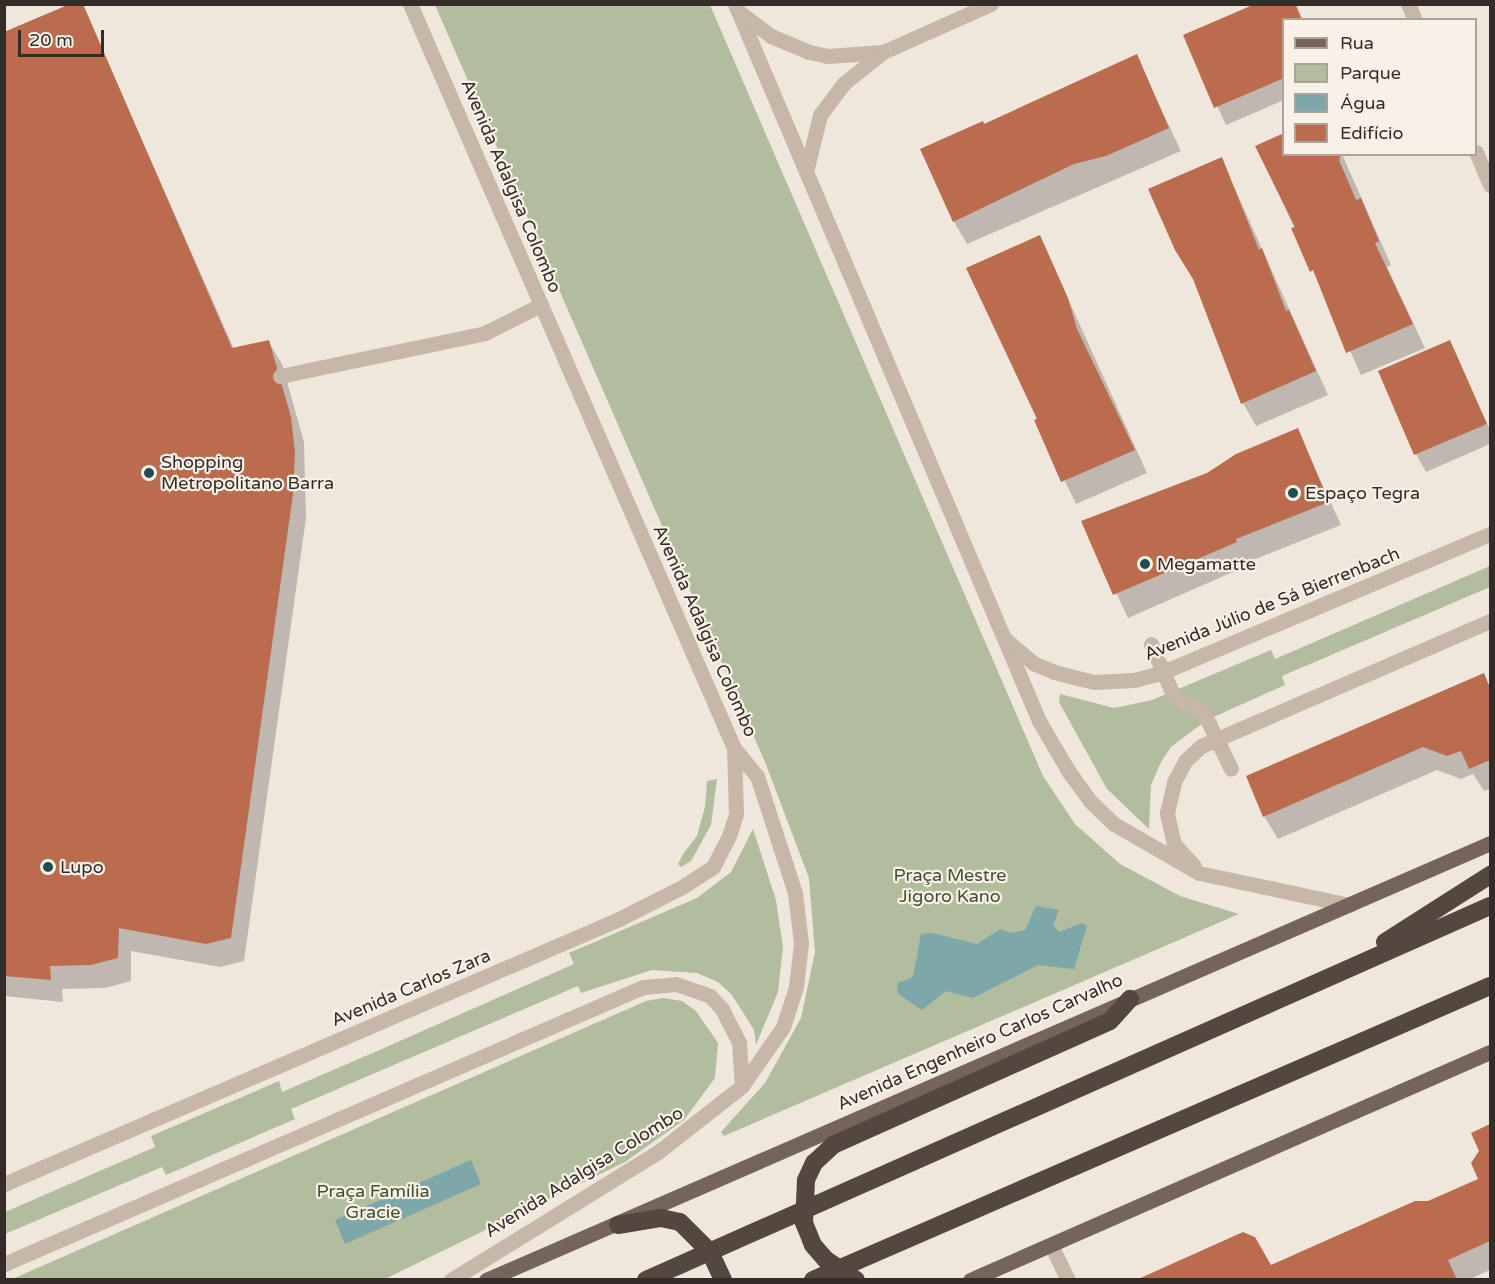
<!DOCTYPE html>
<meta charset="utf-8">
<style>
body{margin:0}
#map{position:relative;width:1495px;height:1284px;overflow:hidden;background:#efe7dc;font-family:"Varela Round",sans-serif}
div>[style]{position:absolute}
.green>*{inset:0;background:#b1bd9d}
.water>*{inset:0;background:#7ea7aa}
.shadow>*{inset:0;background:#0003}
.building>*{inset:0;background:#bb6c4f}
.minor>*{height:15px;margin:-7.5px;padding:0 7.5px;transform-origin:7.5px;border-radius:7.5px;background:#c6b7a9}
.major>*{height:15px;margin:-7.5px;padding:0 7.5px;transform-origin:7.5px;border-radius:7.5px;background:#75645b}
.highway>*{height:18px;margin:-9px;padding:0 9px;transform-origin:9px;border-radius:9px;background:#544740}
.dots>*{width:16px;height:16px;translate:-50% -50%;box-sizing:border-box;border:3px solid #f8f1e8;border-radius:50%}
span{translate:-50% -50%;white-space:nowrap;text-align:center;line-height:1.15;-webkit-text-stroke:4.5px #f8f1e8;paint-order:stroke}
.street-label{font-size:18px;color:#342c28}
.poi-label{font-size:18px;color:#342c28}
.left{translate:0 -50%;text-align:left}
.park-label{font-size:18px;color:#43502e}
.frame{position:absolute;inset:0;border:6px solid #342c28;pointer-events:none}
.legend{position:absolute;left:1282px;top:18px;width:195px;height:138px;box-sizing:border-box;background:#f8f1e8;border:2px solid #aaa29b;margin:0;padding:8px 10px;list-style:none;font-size:18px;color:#342c28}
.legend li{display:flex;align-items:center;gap:12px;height:30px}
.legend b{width:30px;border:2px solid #aaa29b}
.scale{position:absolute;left:18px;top:30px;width:86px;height:27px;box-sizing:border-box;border:3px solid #342c28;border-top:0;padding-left:8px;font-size:18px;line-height:21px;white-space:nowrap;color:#342c28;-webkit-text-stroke:4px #f8f1e8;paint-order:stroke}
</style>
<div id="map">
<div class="green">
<i style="clip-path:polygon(435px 5px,710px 5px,1043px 776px,1075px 824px,1120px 864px,1180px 896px,1239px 914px,724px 1136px,721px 1132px,765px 1083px,801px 1018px,815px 952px,809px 878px,765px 762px)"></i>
<i style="clip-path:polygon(1490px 566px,1490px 587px,1282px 676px,1285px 685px,1209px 719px,1192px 731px,1171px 747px,1161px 762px,1151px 785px,1149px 829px,1107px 789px,1059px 702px,1060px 694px,1114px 708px,1152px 700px,1271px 650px,1275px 659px)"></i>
<i style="clip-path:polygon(717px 779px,711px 825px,691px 861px,681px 867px,678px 864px,683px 854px,697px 836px,705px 807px,707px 781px)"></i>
<i style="clip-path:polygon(753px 829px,776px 900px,783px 947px,778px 992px,756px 1045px,754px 1030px,732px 995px,718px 982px,697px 973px,652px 970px,581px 993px,578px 986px,291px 1109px,295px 1119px,166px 1175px,162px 1167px,5px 1234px,5px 1212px,155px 1147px,151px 1136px,279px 1081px,282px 1092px,375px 1052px,574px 964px,569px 953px,697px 898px,731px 872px)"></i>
<i style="clip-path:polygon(663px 998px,682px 1001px,696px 1011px,718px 1043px,715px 1078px,684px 1120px,625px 1162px,385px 1279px,10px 1280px,646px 1001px)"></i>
</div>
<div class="water">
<i style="clip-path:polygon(1036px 906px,1059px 910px,1053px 925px,1059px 932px,1082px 923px,1087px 926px,1074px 969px,1038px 965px,973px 998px,946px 991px,922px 1010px,897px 993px,898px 983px,913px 977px,921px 934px,932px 933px,977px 944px,1000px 929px,1011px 933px,1025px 930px)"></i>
<i style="clip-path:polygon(471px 1160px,481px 1184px,345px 1244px,335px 1220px)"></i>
</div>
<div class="shadow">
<i style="clip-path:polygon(82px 4px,234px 349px,268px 341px,282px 364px,304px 442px,306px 518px,244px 961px,220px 967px,131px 951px,131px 981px,105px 988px,62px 989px,63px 1002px,4px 996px,4px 33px)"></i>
<i style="clip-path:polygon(1259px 4px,1296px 4px,1303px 20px,1284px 20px,1284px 100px,1226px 125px,1185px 36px)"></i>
<i style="clip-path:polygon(1136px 56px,1181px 151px,967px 244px,954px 222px,984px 126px)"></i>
<i style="clip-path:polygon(1257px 146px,1284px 154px,1342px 154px,1391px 265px,1387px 267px,1425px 348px,1361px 375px)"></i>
<i style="clip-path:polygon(1221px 158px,1328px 395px,1256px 426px,1243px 403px,1196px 284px)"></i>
<i style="clip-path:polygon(1040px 237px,1147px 473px,1076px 504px,1036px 421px)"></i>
<i style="clip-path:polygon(1450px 342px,1490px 430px,1490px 444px,1426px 472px,1416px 454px)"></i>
<i style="clip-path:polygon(1297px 430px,1341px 525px,1248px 562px,1249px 565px,1128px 618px,1083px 522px,1207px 474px)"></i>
<i style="clip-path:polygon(1484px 675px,1490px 687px,1490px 789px,1484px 791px,1473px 774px,1461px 779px,1437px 770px,1278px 839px,1264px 816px)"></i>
<i style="clip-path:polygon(1490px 1126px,1490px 1270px,1468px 1280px,1138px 1280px,1243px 1233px,1270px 1267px,1428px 1203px,1480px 1180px,1481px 1151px,1473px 1134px)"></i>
</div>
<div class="building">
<i style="clip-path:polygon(70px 4px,83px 4px,232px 348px,269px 340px,291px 417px,295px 452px,293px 494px,231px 938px,206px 944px,119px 928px,118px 958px,91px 965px,50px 966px,51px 980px,4px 976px,4px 32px)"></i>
<i style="clip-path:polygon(1255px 4px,1295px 4px,1302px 20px,1284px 20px,1284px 78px,1214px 108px,1183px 35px)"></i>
<i style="clip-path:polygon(1137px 54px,1169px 128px,1106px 156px,1074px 164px,953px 222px,920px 149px,983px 121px,984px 124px)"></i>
<i style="clip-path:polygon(1284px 133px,1284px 154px,1341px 154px,1339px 160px,1356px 200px,1361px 198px,1379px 241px,1375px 243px,1413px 324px,1346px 353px,1313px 270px,1310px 272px,1291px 228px,1295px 227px,1255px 146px)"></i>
<i style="clip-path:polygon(1222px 157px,1259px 250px,1262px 248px,1286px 311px,1289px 310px,1316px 371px,1241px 404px,1193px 279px,1175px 250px,1148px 189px)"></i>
<i style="clip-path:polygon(1040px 235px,1068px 298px,1077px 329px,1135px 450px,1061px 482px,1034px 420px,1037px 419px,966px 268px)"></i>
<i style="clip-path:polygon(1450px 340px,1487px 424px,1414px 455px,1378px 371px)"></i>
<i style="clip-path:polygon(1298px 428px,1329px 502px,1236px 539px,1237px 542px,1113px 595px,1081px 521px,1207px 473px,1236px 454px)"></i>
<i style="clip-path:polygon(1484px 673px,1490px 688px,1490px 760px,1469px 769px,1461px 751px,1447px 756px,1423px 747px,1263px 817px,1246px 776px)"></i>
<i style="clip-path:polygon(1490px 1124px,1490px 1241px,1448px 1260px,1457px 1280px,1136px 1280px,1243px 1232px,1255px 1237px,1271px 1265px,1415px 1201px,1428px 1201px,1478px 1179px,1471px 1163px,1479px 1151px,1471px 1133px)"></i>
</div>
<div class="minor">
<i style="left:410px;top:4px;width:811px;rotate:66.47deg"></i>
<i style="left:734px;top:748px;width:36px;rotate:51deg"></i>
<i style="left:757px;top:776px;width:123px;rotate:72deg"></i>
<i style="left:795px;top:893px;width:50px;rotate:83.2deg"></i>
<i style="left:801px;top:943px;width:44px;rotate:96.5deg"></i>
<i style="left:796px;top:987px;width:42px;rotate:108deg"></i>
<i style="left:783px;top:1027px;width:72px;rotate:124.8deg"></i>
<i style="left:742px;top:1086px;width:107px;rotate:141.8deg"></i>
<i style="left:658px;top:1152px;width:243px;rotate:148.3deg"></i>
<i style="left:735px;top:4px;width:779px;rotate:67.02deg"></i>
<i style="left:1039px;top:721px;width:59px;rotate:59.5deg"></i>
<i style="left:1069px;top:772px;width:37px;rotate:54deg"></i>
<i style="left:1091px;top:802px;width:32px;rotate:44deg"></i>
<i style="left:1114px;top:824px;width:98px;rotate:30deg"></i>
<i style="left:1199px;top:873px;width:154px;rotate:12deg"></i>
<i style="left:1408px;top:4px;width:17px;rotate:66deg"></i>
<i style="left:739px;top:12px;width:40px;rotate:37deg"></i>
<i style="left:771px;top:36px;width:41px;rotate:22.8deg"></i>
<i style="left:809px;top:52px;width:19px;rotate:12deg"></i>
<i style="left:828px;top:56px;width:55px;rotate:-4.2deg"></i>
<i style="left:1476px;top:152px;width:36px;rotate:67deg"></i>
<i style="left:806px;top:172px;width:59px;rotate:-76.2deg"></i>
<i style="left:820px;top:115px;width:39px;rotate:-53deg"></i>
<i style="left:843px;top:84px;width:51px;rotate:-38.7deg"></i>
<i style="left:883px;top:52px;width:118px;rotate:-24deg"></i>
<i style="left:280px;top:376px;width:209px;rotate:-11.8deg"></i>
<i style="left:485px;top:333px;width:63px;rotate:-26.6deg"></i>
<i style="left:1006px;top:640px;width:35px;rotate:40deg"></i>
<i style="left:1033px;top:663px;width:23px;rotate:23deg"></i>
<i style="left:1054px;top:672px;width:41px;rotate:14deg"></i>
<i style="left:1094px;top:682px;width:40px;rotate:-2.9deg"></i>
<i style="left:1134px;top:680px;width:30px;rotate:-15deg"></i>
<i style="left:1163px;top:672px;width:355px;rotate:-22.9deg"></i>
<i style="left:1151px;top:644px;width:52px;rotate:66.4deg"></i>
<i style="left:1172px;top:692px;width:10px;rotate:53deg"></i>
<i style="left:1178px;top:700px;width:27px;rotate:24deg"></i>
<i style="left:1203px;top:711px;width:64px;rotate:64.2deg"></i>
<i style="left:1194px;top:866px;width:30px;rotate:-132deg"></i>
<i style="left:1174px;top:844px;width:32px;rotate:-103deg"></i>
<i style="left:1167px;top:813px;width:32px;rotate:-77deg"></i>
<i style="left:1174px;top:782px;width:24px;rotate:-62deg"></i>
<i style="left:1185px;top:761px;width:22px;rotate:-43deg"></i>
<i style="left:1201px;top:746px;width:315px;rotate:-23.4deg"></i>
<i style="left:4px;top:1184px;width:670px;rotate:-23.31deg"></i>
<i style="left:619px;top:919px;width:71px;rotate:-26.9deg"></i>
<i style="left:682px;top:887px;width:37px;rotate:-33deg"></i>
<i style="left:713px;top:867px;width:35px;rotate:-63deg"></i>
<i style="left:729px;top:836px;width:23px;rotate:-72deg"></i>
<i style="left:736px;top:814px;width:66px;rotate:-91.7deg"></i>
<i style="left:1051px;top:1245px;width:39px;rotate:64deg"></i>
<i style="left:4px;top:1264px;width:696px;rotate:-23.44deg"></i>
<i style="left:643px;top:987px;width:33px;rotate:-5deg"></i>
<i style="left:676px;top:984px;width:36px;rotate:19deg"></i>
<i style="left:710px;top:996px;width:18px;rotate:47deg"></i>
<i style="left:722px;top:1009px;width:38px;rotate:63deg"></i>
<i style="left:739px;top:1043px;width:43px;rotate:86deg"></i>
</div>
<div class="major">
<i style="left:486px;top:1280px;width:1095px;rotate:-23.52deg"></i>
<i style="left:970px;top:1280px;width:568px;rotate:-23.68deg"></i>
</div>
<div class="highway">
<i style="left:1385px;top:942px;width:125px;rotate:-32.5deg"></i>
<i style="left:618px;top:1225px;width:44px;rotate:-9.2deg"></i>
<i style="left:661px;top:1218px;width:19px;rotate:12deg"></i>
<i style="left:680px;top:1222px;width:42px;rotate:45deg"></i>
<i style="left:710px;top:1252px;width:31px;rotate:65deg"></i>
<i style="left:646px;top:1280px;width:923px;rotate:-23.9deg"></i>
<i style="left:813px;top:1280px;width:738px;rotate:-23.47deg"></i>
<i style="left:856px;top:1280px;width:36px;rotate:-146deg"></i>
<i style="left:826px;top:1260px;width:20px;rotate:-131deg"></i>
<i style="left:813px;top:1245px;width:24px;rotate:-112deg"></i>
<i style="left:804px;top:1223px;width:43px;rotate:-87.3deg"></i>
<i style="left:806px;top:1180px;width:19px;rotate:-65deg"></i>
<i style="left:814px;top:1163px;width:26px;rotate:-43deg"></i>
<i style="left:833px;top:1145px;width:303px;rotate:-24.1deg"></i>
<i style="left:1110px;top:1021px;width:30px;rotate:-48deg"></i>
</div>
<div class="dots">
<i style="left:149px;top:473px;background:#224d52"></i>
<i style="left:1293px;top:493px;background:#224d52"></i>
<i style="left:1145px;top:564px;background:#224d52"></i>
<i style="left:48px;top:867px;background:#224d52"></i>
</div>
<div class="street-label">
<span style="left:511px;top:186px;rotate:67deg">Avenida Adalgisa Colombo</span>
<span style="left:1272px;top:604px;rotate:-22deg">Avenida Júlio de Sá Bierrenbach</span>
<span style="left:705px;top:631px;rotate:66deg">Avenida Adalgisa Colombo</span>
<span style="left:411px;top:988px;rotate:-23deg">Avenida Carlos Zara</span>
<span style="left:980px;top:1042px;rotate:-24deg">Avenida Engenheiro Carlos Carvalho</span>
<span style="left:584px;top:1172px;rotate:-32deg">Avenida Adalgisa Colombo</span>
</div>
<div class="poi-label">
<span class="left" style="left:161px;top:473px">Shopping<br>Metropolitano Barra</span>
<span class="left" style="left:1305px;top:493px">Espaço Tegra</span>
<span class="left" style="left:1157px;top:564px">Megamatte</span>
<span class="left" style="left:60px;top:867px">Lupo</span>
</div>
<div class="park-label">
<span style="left:950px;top:886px">Praça Mestre<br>Jigoro Kano</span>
<span style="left:373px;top:1202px">Praça Família<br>Gracie</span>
</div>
<div class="frame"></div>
<ul class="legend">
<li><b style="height:8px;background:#75645b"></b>Rua</li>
<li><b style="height:16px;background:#b1bd9d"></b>Parque</li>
<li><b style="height:16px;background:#7ea7aa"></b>Água</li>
<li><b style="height:16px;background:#bb6c4f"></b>Edifício</li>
</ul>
<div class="scale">20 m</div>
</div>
